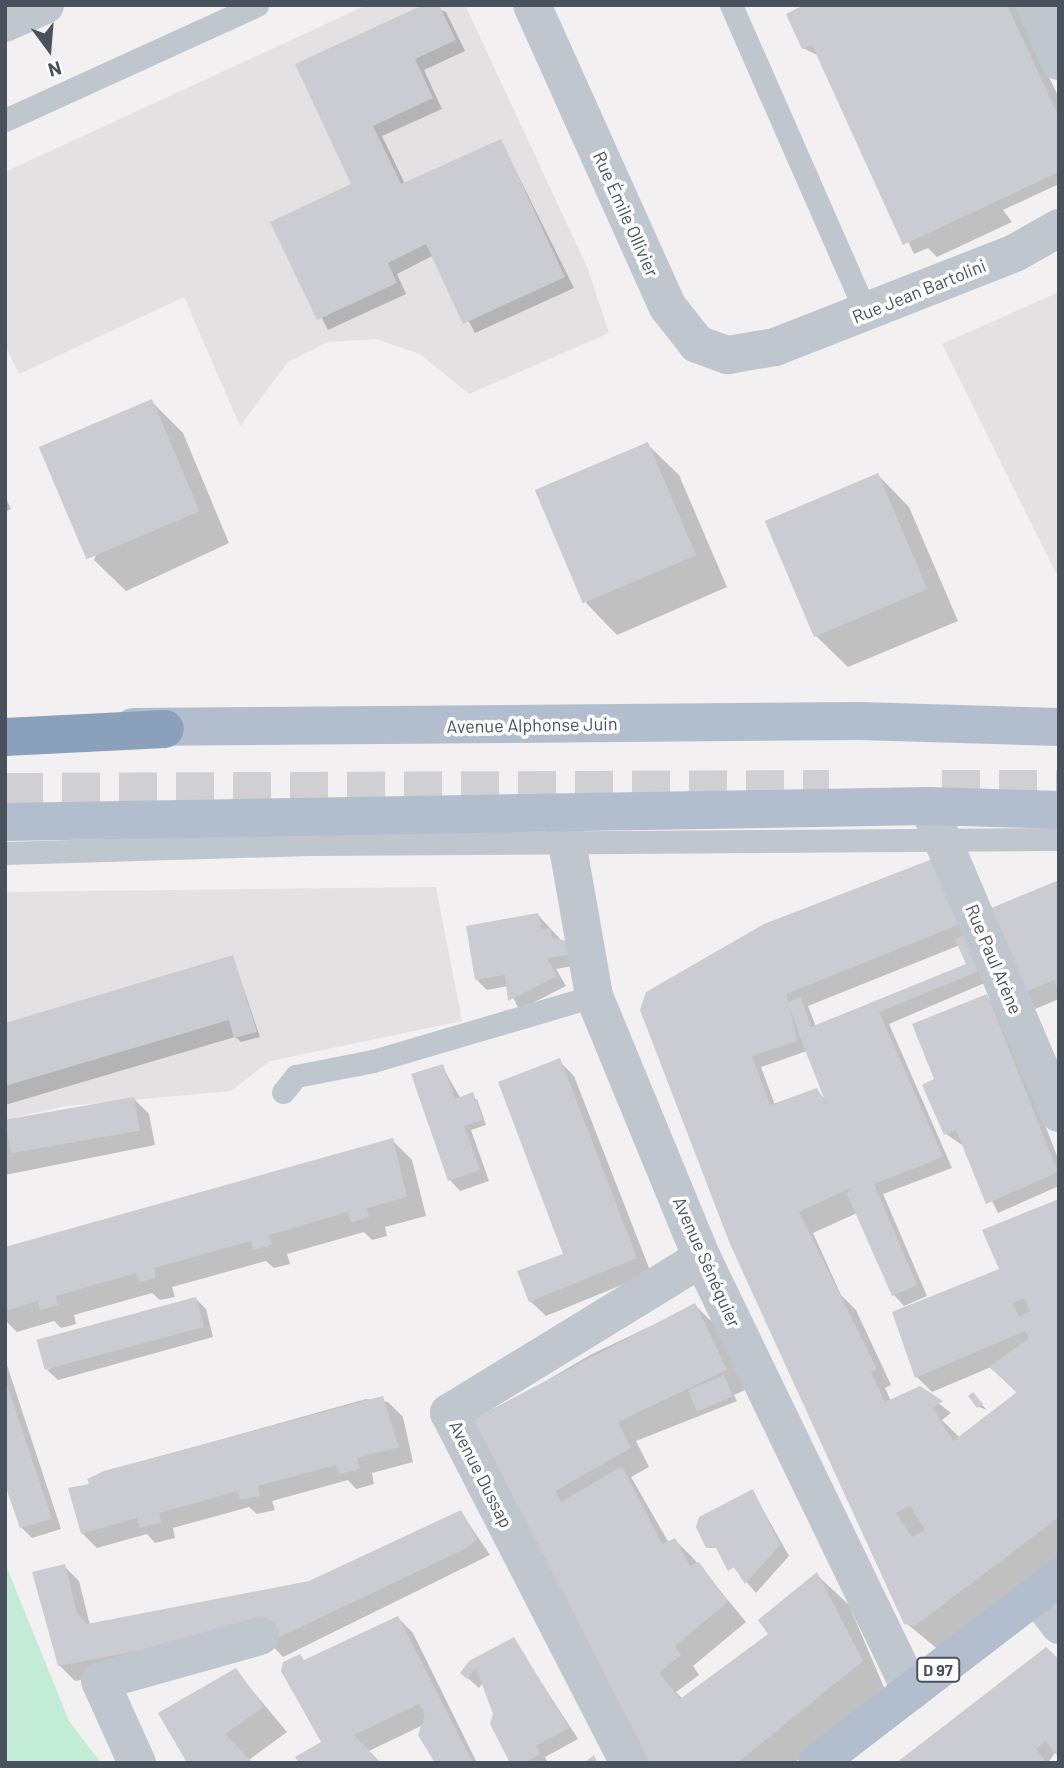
<!DOCTYPE html>
<meta charset="utf-8">
<style>
body{margin:0}
#map{position:relative;width:1064px;height:1768px;overflow:hidden;background:#f2f0f0;font-family:Barlow,sans-serif}
div>[style]{position:absolute}
[style*='--x']{left:calc(var(--x)*1px);top:calc(var(--y)*1px);width:calc(var(--w)*1px);rotate:calc(var(--a)*1deg)}
.education>*{inset:0;background:#e3e1e1}
.green>*{inset:0;background:#c2ecd5}
.shadow>*{inset:0;background:#0003}
.building>*{inset:0;background:#caccd2;transform-origin:0 0}
.motorway-tunnel>*{height:38px;margin-top:-19px;transform-origin:0;background:repeating-linear-gradient(90deg,#d0d0d2 0 38px,transparent 0 57px)}
.service>*{height:23px;margin:-11.5px;padding:0 11.5px;transform-origin:11.5px;border-radius:11.5px;background:#bfc6ce}
.minor>*{height:38px;margin:-19px;padding:0 19px;transform-origin:19px;border-radius:19px;background:#bfc6ce}
.primary>*{height:38px;margin:-19px;padding:0 19px;transform-origin:19px;border-radius:19px;background:#b2becd}
.motorway>*{height:38px;margin:-19px;padding:0 19px;transform-origin:19px;border-radius:19px;background:#8ba0bb}
span{translate:-50% -50%;white-space:nowrap;text-align:center;line-height:1.15;-webkit-text-stroke:7px #fff;paint-order:stroke}
.shield-label span{padding:2px 5px;background:#fff;border:2px solid;border-radius:5px;-webkit-text-stroke-width:0}
.shield-label{font-size:16px;color:#49525c;font-weight:700}
.street-label{font-size:18px;color:#49525c}
.frame{position:absolute;inset:0;border:7px solid #49525c;pointer-events:none}
.north{position:absolute;left:14px;top:14px;width:70px;height:70px;-webkit-text-stroke:5px #fff;paint-order:stroke;rotate:164deg;font-size:19px;font-weight:700;line-height:28px;text-align:center;color:#49525c}
.north::after{content:'';display:block;margin:auto;width:24px;height:32px;background:#49525c;clip-path:polygon(50% 0,100% 100%,50% 72%,0 100%)}
</style>
<div id="map">
<div class="education">
<i style="clip-path:polygon(367px 5px,465px 5px,588px 269px,609px 333px,469px 394px,420px 354px,376px 339px,328px 342px,288px 362px,240px 426px,184px 297px,19px 374px,5px 345px,5px 172px)"></i>
<i style="clip-path:polygon(1059px 292px,1059px 579px,942px 344px)"></i>
<i style="clip-path:polygon(436px 887px,462px 1021px,270px 1061px,231px 1091px,65px 1106px,5px 1120px,5px 892px)"></i>
</div>
<div class="green">
<i style="clip-path:polygon(5px 1563px,69px 1721px,101px 1763px,5px 1763px)"></i>
</div>
<div class="shadow">
<i style="clip-path:polygon(427px 5px,446px 12px,465px 51px,424px 70px,442px 109px,382px 136px,405px 184px,501px 141px,574px 288px,475px 333px,434px 255px,397px 274px,406px 294px,328px 330px,273px 223px,353px 185px,297px 65px)"></i>
<i style="clip-path:polygon(808px 5px,1015px 5px,1059px 98px,1059px 184px,1003px 210px,1012px 222px,937px 257px,928px 248px,914px 254px,819px 56px,803px 48px)"></i>
<i style="clip-path:polygon(151px 401px,183px 433px,229px 543px,126px 591px,94px 560px)"></i>
<i style="clip-path:polygon(647px 444px,679px 475px,727px 587px,617px 635px,586px 603px)"></i>
<i style="clip-path:polygon(878px 475px,909px 507px,958px 621px,848px 667px,816px 636px)"></i>
<i style="clip-path:polygon(5px 496px,11px 509px,5px 512px)"></i>
<i style="clip-path:polygon(evenodd,935px 860px,987px 982px,889px 1024px,952px 1168px,883px 1194px,927px 1296px,904px 1306px,894px 1295px,857px 1213px,813px 1233px,841px 1295px,856px 1310px,891px 1385px,885px 1388px,891px 1401px,919px 1388px,951px 1413px,942px 1420px,960px 1438px,1018px 1394px,991px 1367px,932px 1392px,917px 1377px,1059px 1200px,1059px 1560px,940px 1651px,906px 1623px,642px 1010px,935px 860px,960px 945px,968px 965px,816px 1027px,808px 1006px,960px 945px,935px 860px,807px 1051px,826px 1100px,816px 1090px,775px 1105px,761px 1067px,807px 1051px)"></i>
<i style="clip-path:polygon(1059px 882px,1059px 999px,1035px 1009px,1020px 994px)"></i>
<i style="clip-path:polygon(538px 915px,583px 964px,556px 969px,566px 986px,519px 1010px,508px 986px,487px 990px,477px 980px)"></i>
<i style="clip-path:polygon(233px 957px,260px 1037px,241px 1042px,235px 1037px,5px 1105px,5px 1025px)"></i>
<i style="clip-path:polygon(986px 996px,1001px 1011px,1059px 1161px,1059px 1186px,998px 1213px,965px 1147px,946px 1134px,936px 1080px)"></i>
<i style="clip-path:polygon(559px 1061px,574px 1076px,651px 1273px,546px 1316px,530px 1301px,566px 1255px)"></i>
<i style="clip-path:polygon(442px 1066px,461px 1099px,477px 1099px,486px 1125px,471px 1130px,489px 1181px,460px 1191px,450px 1180px,414px 1075px)"></i>
<i style="clip-path:polygon(134px 1099px,149px 1114px,155px 1145px,5px 1175px,5px 1124px)"></i>
<i style="clip-path:polygon(392px 1140px,412px 1160px,426px 1216px,385px 1227px,387px 1236px,372px 1240px,364px 1232px,287px 1254px,290px 1264px,274px 1268px,266px 1261px,172px 1287px,175px 1297px,160px 1300px,152px 1293px,74px 1315px,76px 1324px,61px 1328px,54px 1321px,17px 1332px,5px 1320px,5px 1249px)"></i>
<i style="clip-path:polygon(196px 1299px,206px 1309px,213px 1337px,58px 1380px,47px 1370px)"></i>
<i style="clip-path:polygon(695px 1305px,714px 1324px,745px 1390px,734px 1395px,737px 1401px,636px 1441px,649px 1467px,631px 1477px,669px 1543px,675px 1540px,694px 1559px,746px 1622px,693px 1666px,699px 1675px,676px 1692px,683px 1699px,770px 1635px,817px 1575px,849px 1605px,886px 1692px,794px 1763px,649px 1763px,462px 1430px,590px 1355px)"></i>
<i style="clip-path:polygon(5px 1359px,61px 1529px,32px 1538px,21px 1527px,5px 1479px)"></i>
<i style="clip-path:polygon(973px 1395px,987px 1410px,979px 1407px)"></i>
<i style="clip-path:polygon(366px 1399px,388px 1402px,403px 1417px,413px 1462px,372px 1473px,374px 1484px,356px 1489px,348px 1480px,272px 1501px,275px 1510px,257px 1514px,249px 1507px,173px 1528px,175px 1538px,155px 1543px,147px 1534px,97px 1548px,82px 1533px,91px 1485px,104px 1472px)"></i>
<i style="clip-path:polygon(753px 1492px,789px 1556px,756px 1593px,698px 1526px)"></i>
<i style="clip-path:polygon(461px 1512px,490px 1555px,283px 1657px,270px 1643px,75px 1681px,59px 1665px,64px 1566px,79px 1581px,90px 1625px,310px 1583px)"></i>
<i style="clip-path:polygon(398px 1618px,413px 1633px,477px 1763px,437px 1763px,425px 1724px,369px 1751px,381px 1763px,301px 1763px,323px 1743px,305px 1662px)"></i>
<i style="clip-path:polygon(513px 1639px,578px 1739px,545px 1757px,548px 1763px,512px 1763px,483px 1682px,479px 1688px,462px 1673px)"></i>
<i style="clip-path:polygon(1059px 1660px,1056px 1751px,1048px 1763px,899px 1763px)"></i>
<i style="clip-path:polygon(236px 1671px,287px 1732px,249px 1760px,189px 1763px)"></i>
</div>
<div class="building">
<i style="clip-path:polygon(423px 5px,439px 5px,456px 40px,415px 59px,433px 98px,373px 126px,401px 184px,501px 139px,565px 277px,463px 324px,426px 244px,388px 263px,397px 283px,317px 320px,270px 222px,351px 184px,295px 64px)"></i>
<i style="clip-path:polygon(804px 5px,1007px 5px,1059px 117px,1059px 172px,903px 245px,812px 45px,802px 49px,786px 14px)"></i>
<i style="left:152px;top:399px;width:122px;height:123px;rotate:67deg"></i>
<i style="left:648px;top:442px;width:123px;height:123px;rotate:67deg"></i>
<i style="left:878px;top:473px;width:126px;height:123px;rotate:67deg"></i>
<i style="clip-path:polygon(evenodd,935px 858px,963px 923px,786px 994px,788px 1002px,801px 997px,811px 1027px,966px 964px,955px 939px,968px 932px,980px 964px,977px 972px,879px 1012px,943px 1157px,874px 1184px,917px 1285px,892px 1296px,847px 1194px,850px 1188px,799px 1212px,877px 1369px,871px 1372px,885px 1402px,920px 1386px,943px 1401px,933px 1408px,953px 1441px,1017px 1392px,989px 1367px,1029px 1338px,1025px 1331px,915px 1378px,892px 1312px,999px 1269px,982px 1230px,1059px 1199px,1059px 1517px,915px 1626px,904px 1624px,730px 1244px,640px 1010px,646px 992px,764px 924px,935px 858px,790px 1008px,803px 1045px,828px 1108px,817px 1088px,770px 1105px,752px 1056px,797px 1041px,790px 1008px,935px 858px,1024px 1298px,1030px 1311px,1019px 1317px,1013px 1303px,1024px 1298px,935px 858px,910px 1506px,925px 1530px,912px 1537px,896px 1513px,910px 1506px)"></i>
<i style="clip-path:polygon(1059px 880px,1059px 992px,1054px 980px,1018px 995px,989px 909px)"></i>
<i style="clip-path:polygon(538px 913px,542px 930px,550px 928px,552px 938px,572px 942px,574px 954px,547px 958px,557px 976px,508px 1001px,505px 975px,475px 980px,466px 926px)"></i>
<i style="clip-path:polygon(233px 955px,257px 1032px,234px 1038px,229px 1020px,5px 1086px,5px 1023px)"></i>
<i style="clip-path:polygon(987px 994px,1058px 1172px,986px 1204px,956px 1130px,944px 1135px,922px 1085px,934px 1079px,912px 1024px)"></i>
<i style="clip-path:polygon(560px 1058px,637px 1258px,529px 1302px,517px 1271px,563px 1254px,498px 1082px)"></i>
<i style="clip-path:polygon(443px 1064px,455px 1099px,473px 1092px,483px 1120px,464px 1126px,480px 1170px,448px 1181px,411px 1074px)"></i>
<i style="left:134px;top:1097px;width:34px;height:131px;rotate:80deg"></i>
<i style="clip-path:polygon(393px 1138px,407px 1197px,367px 1208px,369px 1217px,351px 1222px,348px 1212px,269px 1235px,272px 1245px,253px 1250px,251px 1241px,154px 1268px,156px 1278px,139px 1282px,136px 1273px,56px 1296px,58px 1305px,40px 1310px,38px 1301px,5px 1311px,5px 1247px)"></i>
<i style="left:196px;top:1297px;width:31px;height:165px;rotate:75deg"></i>
<i style="clip-path:polygon(695px 1303px,727px 1370px,618px 1422px,631px 1448px,555px 1491px,561px 1502px,622px 1466px,662px 1544px,675px 1538px,690px 1566px,699px 1562px,728px 1602px,675px 1646px,681px 1655px,659px 1673px,680px 1699px,768px 1634px,758px 1620px,817px 1572px,863px 1661px,737px 1763px,647px 1763px,458px 1427px)"></i>
<i style="left:724px;top:1375px;width:23px;height:39px;rotate:67deg"></i>
<i style="clip-path:polygon(5px 1378px,52px 1519px,20px 1528px,5px 1485px)"></i>
<i style="clip-path:polygon(973px 1392px,983px 1404px,977px 1408px,968px 1396px)"></i>
<i style="clip-path:polygon(383px 1396px,399px 1447px,357px 1458px,360px 1469px,339px 1474px,336px 1465px,258px 1486px,260px 1496px,240px 1500px,238px 1491px,159px 1513px,161px 1523px,139px 1528px,137px 1518px,81px 1534px,68px 1488px,89px 1484px,87px 1479px,104px 1471px)"></i>
<i style="clip-path:polygon(753px 1489px,780px 1545px,745px 1584px,734px 1567px,728px 1571px,716px 1548px,706px 1548px,696px 1527px,699px 1517px)"></i>
<i style="clip-path:polygon(461px 1510px,477px 1539px,467px 1548px,267px 1643px,262px 1627px,58px 1666px,32px 1572px,65px 1564px,77px 1614px,87px 1624px,309px 1581px)"></i>
<i style="clip-path:polygon(398px 1616px,473px 1763px,435px 1763px,418px 1735px,425px 1715px,419px 1704px,354px 1735px,381px 1763px,299px 1763px,295px 1757px,321px 1742px,281px 1671px,283px 1662px,300px 1654px,304px 1660px)"></i>
<i style="clip-path:polygon(514px 1637px,569px 1728px,536px 1746px,540px 1754px,524px 1763px,510px 1763px,490px 1724px,493px 1714px,476px 1668px,467px 1679px,460px 1673px,469px 1661px)"></i>
<i style="clip-path:polygon(1046px 1647px,1059px 1659px,1059px 1758px,1045px 1741px,1036px 1749px,1047px 1763px,896px 1763px)"></i>
<i style="clip-path:polygon(236px 1668px,264px 1707px,225px 1734px,253px 1763px,187px 1763px,158px 1713px)"></i>
<i style="clip-path:polygon(594px 1755px,598px 1763px,584px 1763px)"></i>
</div>
<div class="motorway-tunnel">
<i style="--x:942;--y:789;--w:117;--a:0"></i>
<i style="--x:5;--y:792;--w:824;--a:-0.21"></i>
</div>
<div class="service">
<i style="--x:731;--y:5;--w:336;--a:66.3"></i>
<i style="--x:5;--y:120;--w:277;--a:-24.5"></i>
<i style="--x:5;--y:853;--w:305;--a:-1.7"></i>
<i style="--x:310;--y:844;--w:749;--a:-0.38"></i>
<i style="--x:283;--y:1092;--w:21;--a:-51"></i>
<i style="--x:296;--y:1076;--w:78;--a:-11"></i>
<i style="--x:373;--y:1061;--w:230;--a:-16.4"></i>
</div>
<div class="minor">
<i style="--x:532;--y:5;--w:331;--a:65.8"></i>
<i style="--x:668;--y:307;--w:47;--a:51.9"></i>
<i style="--x:697;--y:344;--w:33;--a:20"></i>
<i style="--x:728;--y:355;--w:48;--a:-9.7"></i>
<i style="--x:775;--y:347;--w:258;--a:-21.4"></i>
<i style="--x:1015;--y:253;--w:51;--a:-29.6"></i>
<i style="--x:1035;--y:5;--w:61;--a:66.8"></i>
<i style="--x:5;--y:23;--w:44;--a:-24.2"></i>
<i style="--x:928;--y:806;--w:334;--a:66.9"></i>
<i style="--x:562;--y:814;--w:185;--a:80"></i>
<i style="--x:594;--y:996;--w:283;--a:67.6"></i>
<i style="--x:702;--y:1258;--w:481;--a:64.2"></i>
<i style="--x:1036;--y:1594;--w:39;--a:53"></i>
<i style="--x:137;--y:1763;--w:90;--a:-114.3"></i>
<i style="--x:100;--y:1681;--w:166;--a:-15.7"></i>
<i style="--x:629;--y:1763;--w:394;--a:-117.2"></i>
<i style="--x:449;--y:1413;--w:297;--a:-31.5"></i>
</div>
<div class="primary">
<i style="--x:133;--y:727;--w:726;--a:-0.47"></i>
<i style="--x:859;--y:721;--w:200;--a:1.7"></i>
<i style="--x:5;--y:822;--w:923;--a:-0.99"></i>
<i style="--x:928;--y:806;--w:131;--a:1.7"></i>
<i style="--x:817;--y:1763;--w:305;--a:-37.5"></i>
</div>
<div class="motorway">
<i style="--x:5;--y:737;--w:160;--a:-2.9"></i>
</div>
<div class="shield-label">
<span style="left:938px;top:1670px">D 97</span>
</div>
<div class="street-label">
<span style="left:626px;top:214px;rotate:66deg">Rue Émile Ollivier</span>
<span style="left:919px;top:291px;rotate:-22deg">Rue Jean Bartolini</span>
<span style="left:532px;top:725px;rotate:-1deg">Avenue Alphonse Juin</span>
<span style="left:994px;top:959px;rotate:67deg">Rue Paul Arène</span>
<span style="left:707px;top:1262px;rotate:66deg">Avenue Sénéquier</span>
<span style="left:481px;top:1474px;rotate:63deg">Avenue Dussap</span>
</div>
<div class="frame"></div>
<div class="north">N</div>
</div>
